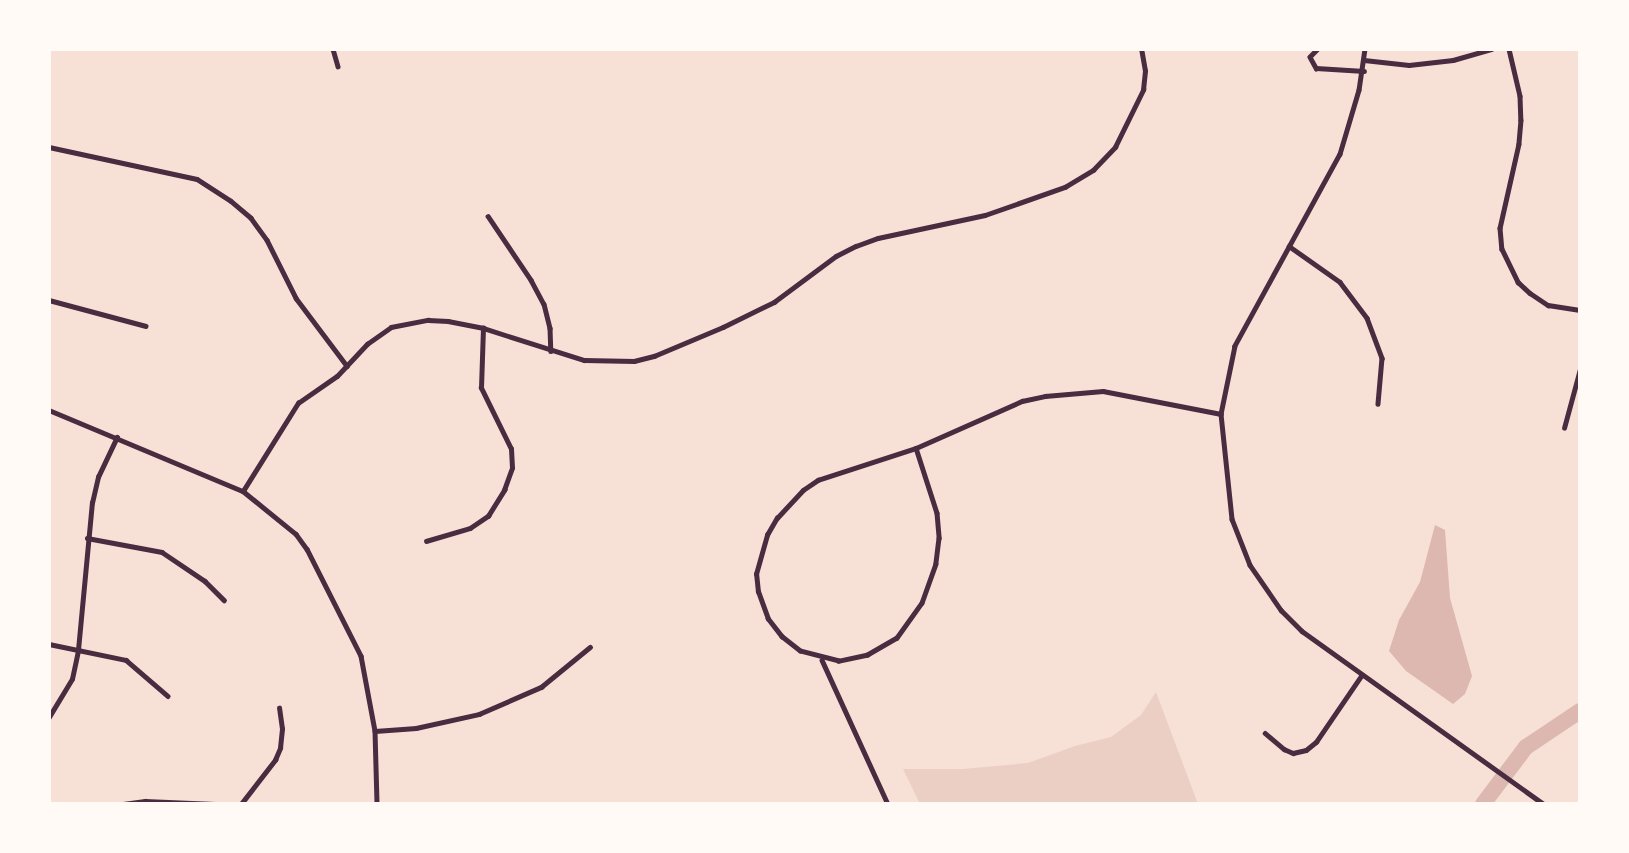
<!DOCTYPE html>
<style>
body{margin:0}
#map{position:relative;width:1629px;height:853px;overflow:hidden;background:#f7e1d7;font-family:"Space Grotesk",sans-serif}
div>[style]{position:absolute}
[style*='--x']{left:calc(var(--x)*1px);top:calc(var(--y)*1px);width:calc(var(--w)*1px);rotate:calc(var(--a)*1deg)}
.green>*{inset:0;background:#ebcfc5}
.water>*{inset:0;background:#dcb8b0}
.river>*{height:16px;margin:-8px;padding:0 8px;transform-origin:8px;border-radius:8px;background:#dcb8b0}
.minor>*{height:4.5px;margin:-2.25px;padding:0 2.25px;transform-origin:2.25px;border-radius:2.25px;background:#4a2c40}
span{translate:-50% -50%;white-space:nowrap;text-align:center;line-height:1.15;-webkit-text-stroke:5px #fffaf5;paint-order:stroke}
.frame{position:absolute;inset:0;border:51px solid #fffaf5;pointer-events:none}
</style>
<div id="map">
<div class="green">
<i style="clip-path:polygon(1156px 692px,1198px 804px,920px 804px,903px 769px,963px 769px,1028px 763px,1075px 746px,1111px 737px,1141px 715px)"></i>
</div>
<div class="water">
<i style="clip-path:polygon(1435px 525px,1445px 530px,1450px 598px,1472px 676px,1465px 694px,1453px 704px,1406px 671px,1389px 651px,1399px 620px,1420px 582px)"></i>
</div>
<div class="river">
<i style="--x:1483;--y:804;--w:71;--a:-53"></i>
<i style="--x:1526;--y:747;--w:65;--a:-33.7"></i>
</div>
<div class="minor">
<i style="--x:333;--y:49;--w:18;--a:74"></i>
<i style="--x:1318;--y:49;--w:11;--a:135"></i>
<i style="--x:1310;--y:57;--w:13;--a:61"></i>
<i style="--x:1316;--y:68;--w:48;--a:3.6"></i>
<i style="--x:1365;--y:49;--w:41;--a:98.3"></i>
<i style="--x:1359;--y:90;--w:67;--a:106.5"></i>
<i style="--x:1340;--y:154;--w:219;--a:118.7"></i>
<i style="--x:1235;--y:346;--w:69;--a:101.6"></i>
<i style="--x:1221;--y:414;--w:106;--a:84"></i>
<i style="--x:1232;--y:519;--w:49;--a:68.6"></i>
<i style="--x:1250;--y:565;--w:55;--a:55.4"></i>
<i style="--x:1281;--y:610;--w:30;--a:45"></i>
<i style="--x:1302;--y:631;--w:297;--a:35.6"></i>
<i style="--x:1509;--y:49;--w:48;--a:76.8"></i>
<i style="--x:1520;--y:96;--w:24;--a:88"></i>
<i style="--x:1521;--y:120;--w:24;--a:95"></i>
<i style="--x:1519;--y:144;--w:86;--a:102.7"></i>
<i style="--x:1500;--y:228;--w:21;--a:85"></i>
<i style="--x:1502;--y:249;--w:37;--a:64"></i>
<i style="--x:1518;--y:282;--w:16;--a:43"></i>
<i style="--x:1530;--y:293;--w:22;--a:34"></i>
<i style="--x:1548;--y:305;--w:32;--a:9"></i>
<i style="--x:1364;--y:60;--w:45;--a:6.3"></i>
<i style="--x:1409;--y:65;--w:44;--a:-6.5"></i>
<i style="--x:1453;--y:60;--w:40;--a:-16"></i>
<i style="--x:49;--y:147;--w:151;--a:12.2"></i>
<i style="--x:197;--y:179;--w:40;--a:32.9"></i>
<i style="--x:231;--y:201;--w:26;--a:40"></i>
<i style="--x:251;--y:218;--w:27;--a:54"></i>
<i style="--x:267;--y:240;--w:65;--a:63.4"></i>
<i style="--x:296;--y:298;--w:85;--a:53.1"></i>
<i style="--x:488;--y:216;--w:77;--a:56.1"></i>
<i style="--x:531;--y:280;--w:27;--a:62"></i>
<i style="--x:544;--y:304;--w:25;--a:76"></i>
<i style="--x:550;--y:328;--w:23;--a:88"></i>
<i style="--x:1289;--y:246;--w:62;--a:35.2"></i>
<i style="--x:1340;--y:282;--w:45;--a:53.1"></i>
<i style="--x:1367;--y:318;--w:43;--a:69.4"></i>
<i style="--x:1382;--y:358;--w:46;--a:95"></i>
<i style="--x:49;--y:300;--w:100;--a:15"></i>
<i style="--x:49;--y:410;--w:210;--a:22.7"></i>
<i style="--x:243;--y:491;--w:68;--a:39.1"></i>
<i style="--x:296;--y:534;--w:19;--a:54"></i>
<i style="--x:307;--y:549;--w:120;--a:63.2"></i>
<i style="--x:361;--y:656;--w:76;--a:79.4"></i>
<i style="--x:375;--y:731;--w:73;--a:88.4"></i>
<i style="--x:1564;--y:428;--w:61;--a:-74.8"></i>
<i style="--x:916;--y:448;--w:68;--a:72.1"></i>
<i style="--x:937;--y:513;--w:25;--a:85"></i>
<i style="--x:939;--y:538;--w:26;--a:97"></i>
<i style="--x:936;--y:564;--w:41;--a:109.7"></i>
<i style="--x:922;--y:603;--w:43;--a:125.5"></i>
<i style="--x:897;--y:638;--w:34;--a:150"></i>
<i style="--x:868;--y:655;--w:30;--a:168"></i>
<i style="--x:839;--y:661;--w:40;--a:-165.6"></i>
<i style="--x:800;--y:651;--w:23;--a:-142"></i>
<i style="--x:782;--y:637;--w:23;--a:-128"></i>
<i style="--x:768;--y:619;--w:29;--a:-110"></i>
<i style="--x:758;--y:592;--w:18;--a:-96"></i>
<i style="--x:756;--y:574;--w:41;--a:-74.2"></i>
<i style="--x:767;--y:535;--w:20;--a:-60"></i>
<i style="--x:777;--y:518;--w:38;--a:-47"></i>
<i style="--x:803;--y:490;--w:18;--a:-34"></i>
<i style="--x:818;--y:480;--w:103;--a:-18.1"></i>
<i style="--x:916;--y:448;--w:116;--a:-23.9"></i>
<i style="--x:1022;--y:401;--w:24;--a:-12"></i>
<i style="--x:1045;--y:396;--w:58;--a:-4.9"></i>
<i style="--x:1103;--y:391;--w:120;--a:11"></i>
<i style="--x:243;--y:491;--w:104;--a:-58"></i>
<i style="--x:298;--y:403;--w:47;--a:-34.7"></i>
<i style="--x:337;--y:376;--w:44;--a:-46.8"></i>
<i style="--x:367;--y:344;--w:29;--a:-35"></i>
<i style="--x:391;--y:327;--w:38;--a:-11"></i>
<i style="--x:428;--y:320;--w:20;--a:3"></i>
<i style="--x:448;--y:321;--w:36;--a:11"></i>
<i style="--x:483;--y:328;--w:106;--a:17.6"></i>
<i style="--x:584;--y:360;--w:50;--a:1.1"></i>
<i style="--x:634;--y:361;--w:21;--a:-14"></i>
<i style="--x:654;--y:356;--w:75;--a:-22.8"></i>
<i style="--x:723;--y:327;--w:57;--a:-26.1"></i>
<i style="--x:774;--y:302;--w:77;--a:-36.6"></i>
<i style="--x:836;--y:256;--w:22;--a:-27"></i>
<i style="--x:856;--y:246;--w:23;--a:-20"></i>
<i style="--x:878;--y:238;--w:109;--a:-12.1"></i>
<i style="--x:985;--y:215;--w:85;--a:-19.3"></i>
<i style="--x:1065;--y:187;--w:33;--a:-31"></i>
<i style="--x:1093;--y:170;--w:32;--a:-46"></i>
<i style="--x:1115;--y:147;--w:64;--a:-63.8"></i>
<i style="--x:1143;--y:90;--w:19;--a:-84"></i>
<i style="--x:1145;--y:71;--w:22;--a:-100"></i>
<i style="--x:87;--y:538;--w:76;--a:10.6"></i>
<i style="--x:162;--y:552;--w:52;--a:34"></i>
<i style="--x:205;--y:581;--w:27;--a:45"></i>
<i style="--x:426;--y:541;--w:46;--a:-16.5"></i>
<i style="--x:470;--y:528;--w:22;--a:-34"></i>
<i style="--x:488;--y:516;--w:31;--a:-58"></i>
<i style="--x:504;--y:490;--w:23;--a:-70"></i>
<i style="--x:512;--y:468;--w:19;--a:-93"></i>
<i style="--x:511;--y:449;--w:68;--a:-116.2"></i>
<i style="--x:481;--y:388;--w:60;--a:-88.1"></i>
<i style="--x:49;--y:644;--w:79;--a:11.7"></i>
<i style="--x:126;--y:660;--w:55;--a:40.6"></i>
<i style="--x:822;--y:660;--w:158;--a:65.4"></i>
<i style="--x:49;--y:717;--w:44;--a:-58.8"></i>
<i style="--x:72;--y:679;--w:30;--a:-78"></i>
<i style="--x:78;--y:650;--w:148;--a:-84.6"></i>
<i style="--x:92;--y:503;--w:27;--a:-77"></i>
<i style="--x:98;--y:477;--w:44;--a:-64.6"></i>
<i style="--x:375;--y:731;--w:41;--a:-4.2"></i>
<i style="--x:416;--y:728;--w:65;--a:-12.5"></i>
<i style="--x:479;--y:714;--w:68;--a:-23.5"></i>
<i style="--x:541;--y:687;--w:63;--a:-39.2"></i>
<i style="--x:1265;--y:733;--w:25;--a:40"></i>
<i style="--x:1284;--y:749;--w:10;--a:24"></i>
<i style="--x:1293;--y:753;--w:13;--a:-13"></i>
<i style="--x:1306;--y:750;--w:13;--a:-39"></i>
<i style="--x:1316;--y:742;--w:80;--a:-55.7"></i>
<i style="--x:123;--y:804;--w:22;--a:-8"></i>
<i style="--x:145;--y:801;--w:70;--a:2.5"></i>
<i style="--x:241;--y:804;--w:56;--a:-52.3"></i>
<i style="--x:275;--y:760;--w:13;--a:-67"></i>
<i style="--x:280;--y:748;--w:19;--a:-84"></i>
<i style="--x:282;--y:729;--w:21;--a:-98"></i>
</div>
<div class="frame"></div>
</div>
